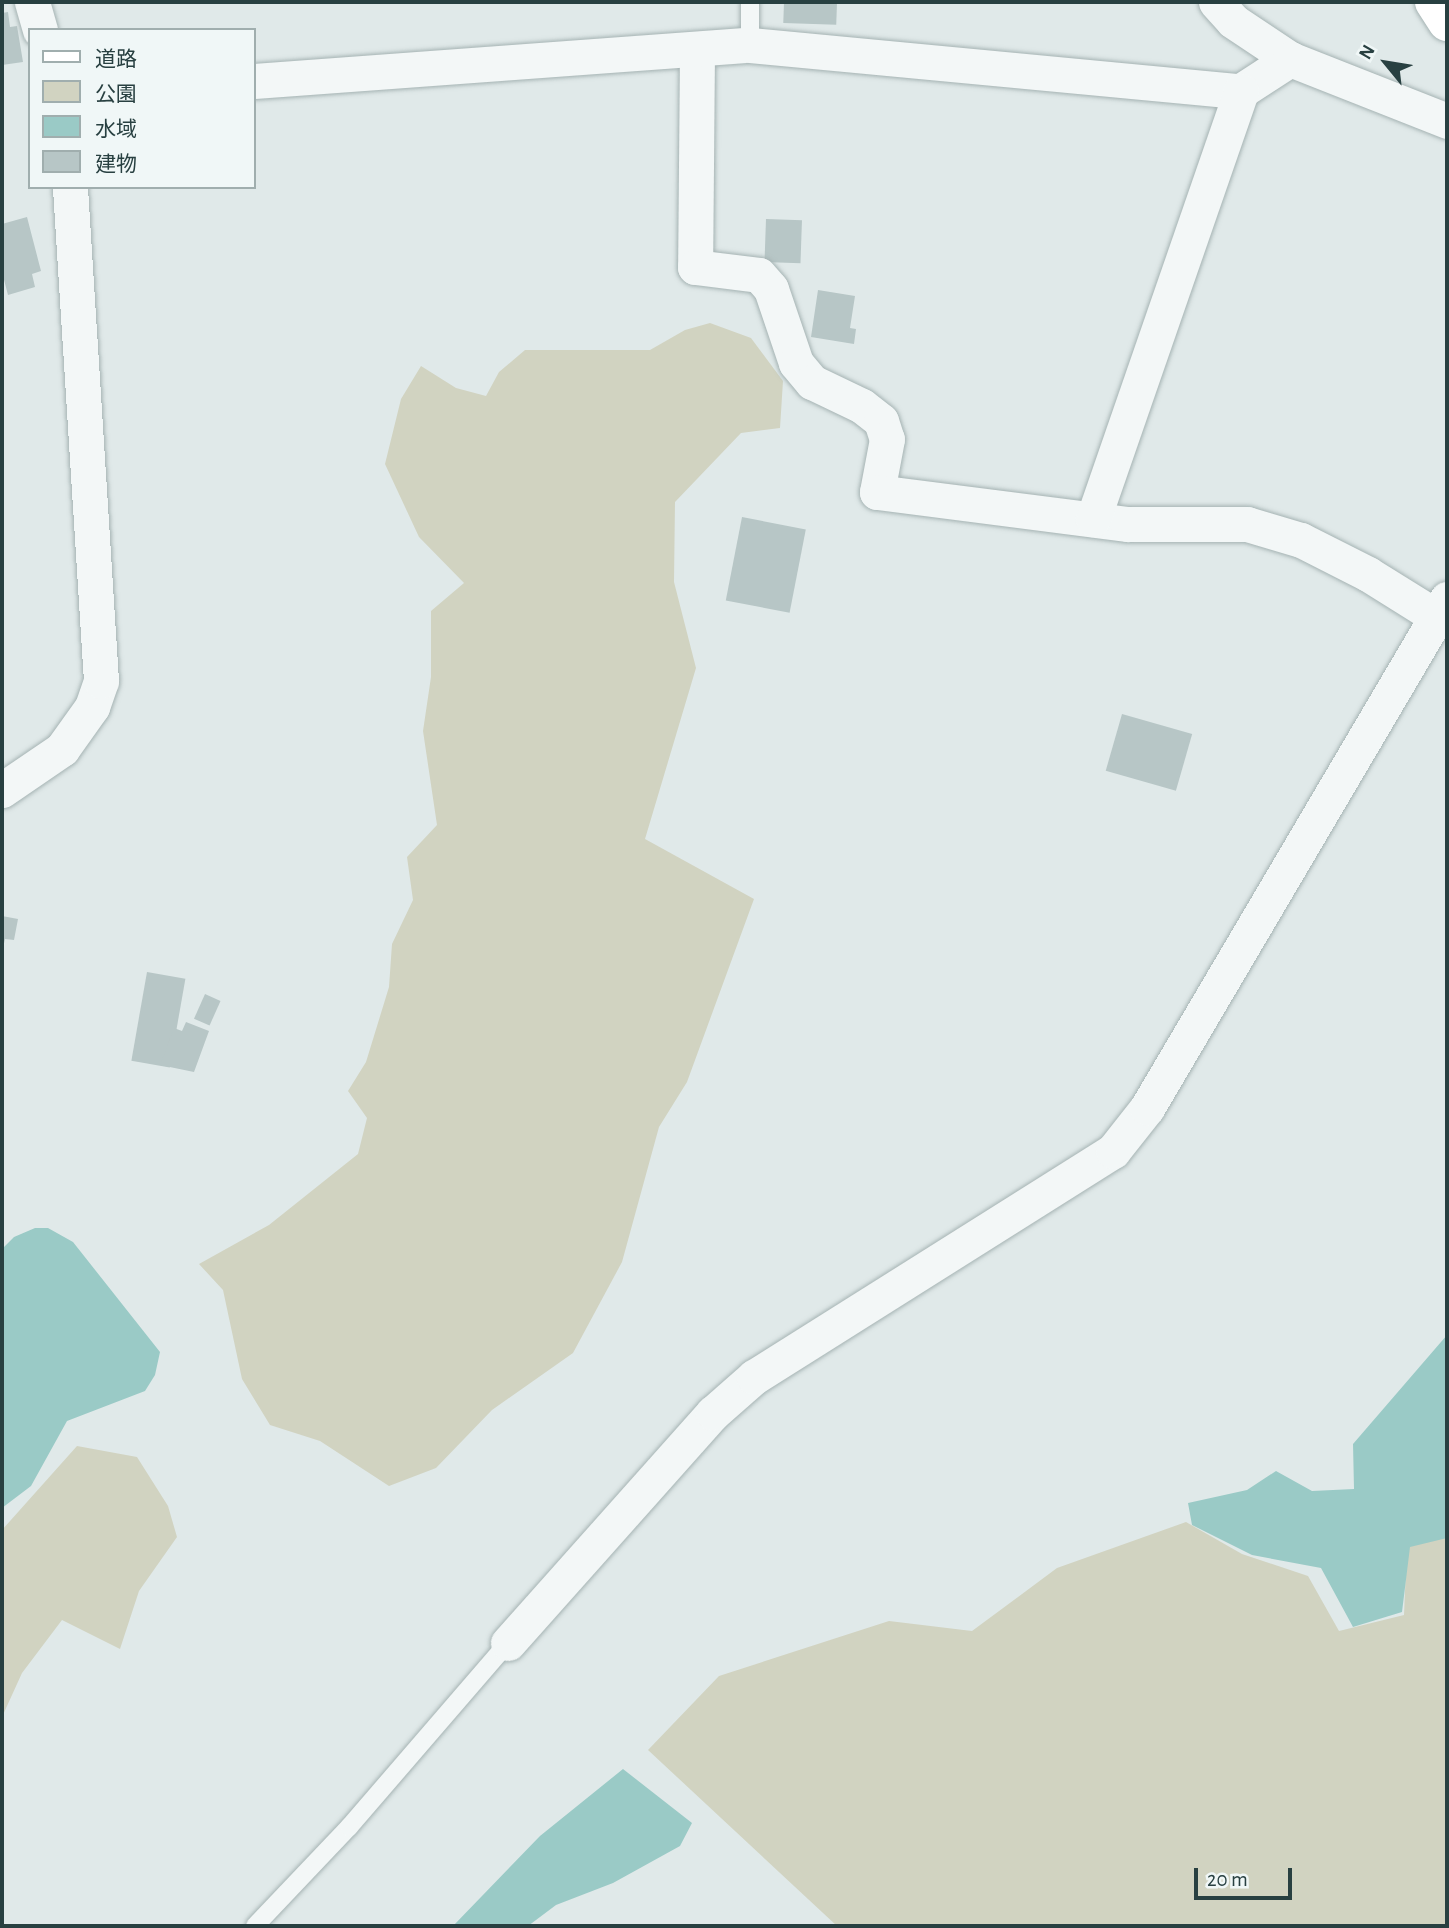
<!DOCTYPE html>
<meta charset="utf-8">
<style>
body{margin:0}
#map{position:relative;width:1449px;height:1928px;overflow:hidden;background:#e0e9e9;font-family:"Alegreya Sans","Noto Sans JP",sans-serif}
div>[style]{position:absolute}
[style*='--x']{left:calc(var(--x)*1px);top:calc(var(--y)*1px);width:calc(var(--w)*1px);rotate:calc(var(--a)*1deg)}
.green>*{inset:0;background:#d1d3c1}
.water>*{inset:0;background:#9acac6}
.building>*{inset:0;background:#b7c6c6;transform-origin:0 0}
.roads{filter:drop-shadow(0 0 2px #a5b3b3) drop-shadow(0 0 2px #a5b3b3)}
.lane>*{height:18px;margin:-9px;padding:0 9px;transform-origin:9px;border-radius:9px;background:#f3f7f7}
.street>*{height:35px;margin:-17.5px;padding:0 17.5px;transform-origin:17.5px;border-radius:17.5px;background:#f3f7f7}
.secondary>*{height:38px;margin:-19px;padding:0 19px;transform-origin:19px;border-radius:19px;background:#fff}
span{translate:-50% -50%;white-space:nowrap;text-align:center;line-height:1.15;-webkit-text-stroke:7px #f0f7f7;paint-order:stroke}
.frame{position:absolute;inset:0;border:4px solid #284041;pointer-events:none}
.legend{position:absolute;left:28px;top:28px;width:228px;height:161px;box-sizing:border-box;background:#f0f7f7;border:2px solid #a0aeae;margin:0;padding:9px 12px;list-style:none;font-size:21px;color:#284041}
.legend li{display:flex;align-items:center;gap:14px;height:35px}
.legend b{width:35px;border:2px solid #a0aeae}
.north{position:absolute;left:1351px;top:28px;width:70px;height:70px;-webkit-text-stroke:5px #f0f7f7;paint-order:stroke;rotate:300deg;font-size:19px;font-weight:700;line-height:28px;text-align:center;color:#284041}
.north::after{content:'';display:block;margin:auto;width:24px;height:32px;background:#284041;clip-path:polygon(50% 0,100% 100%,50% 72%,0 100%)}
.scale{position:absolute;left:1194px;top:1868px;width:98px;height:32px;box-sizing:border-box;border:4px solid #284041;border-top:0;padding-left:9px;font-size:21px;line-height:24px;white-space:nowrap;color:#284041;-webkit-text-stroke:5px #f0f7f7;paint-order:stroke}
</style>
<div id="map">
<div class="green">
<i style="clip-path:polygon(710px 323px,751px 338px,783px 381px,780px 428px,741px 433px,675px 502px,674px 582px,696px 668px,645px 839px,754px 899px,687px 1082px,659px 1127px,622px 1262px,573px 1353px,492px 1410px,436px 1468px,389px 1486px,320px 1441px,270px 1425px,242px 1379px,223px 1290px,199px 1264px,269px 1225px,358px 1154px,367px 1118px,348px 1091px,366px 1062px,389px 987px,392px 944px,413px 900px,407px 857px,437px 825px,423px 731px,431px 677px,431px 611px,464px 583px,419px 537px,385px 464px,401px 399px,421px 366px,456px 388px,486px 396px,499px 372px,525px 350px,650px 350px,685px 330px)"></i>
<i style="clip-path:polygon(77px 1446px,137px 1457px,168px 1506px,177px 1537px,139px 1591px,120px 1649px,62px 1620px,22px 1673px,2px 1717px,2px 1530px)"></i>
<i style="clip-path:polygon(1186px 1522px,1242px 1554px,1308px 1576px,1339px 1631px,1404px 1615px,1407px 1544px,1447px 1531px,1447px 1926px,837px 1926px,648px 1750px,719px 1676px,889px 1621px,972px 1631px,1057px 1568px)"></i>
</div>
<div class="water">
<i style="clip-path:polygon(35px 1228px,48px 1228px,73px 1242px,160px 1352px,155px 1375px,145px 1391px,67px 1421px,31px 1486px,2px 1508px,2px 1249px,14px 1237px)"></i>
<i style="clip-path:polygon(1447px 1335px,1447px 1538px,1410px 1547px,1402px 1612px,1353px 1627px,1321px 1568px,1252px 1555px,1192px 1525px,1188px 1503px,1247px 1490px,1276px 1471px,1312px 1491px,1354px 1489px,1353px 1444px)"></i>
<i style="clip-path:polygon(623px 1769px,692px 1823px,680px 1846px,613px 1883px,556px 1905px,528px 1926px,453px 1926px,540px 1836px)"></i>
</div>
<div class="building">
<i style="left:784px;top:2px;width:53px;height:21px;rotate:2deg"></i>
<i style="clip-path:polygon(8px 12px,10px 27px,17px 26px,23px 62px,2px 65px,2px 13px)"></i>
<i style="clip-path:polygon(27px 217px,41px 271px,32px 274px,35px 287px,8px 295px,2px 272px,2px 224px)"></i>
<i style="left:766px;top:219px;width:36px;height:43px;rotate:2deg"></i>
<i style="clip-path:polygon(818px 290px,855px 296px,850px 328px,856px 329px,854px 344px,811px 337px)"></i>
<i style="left:742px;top:517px;width:65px;height:85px;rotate:11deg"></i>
<i style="left:1122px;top:714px;width:73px;height:59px;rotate:16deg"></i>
<i style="clip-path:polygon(2px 916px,18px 919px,14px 940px,5px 939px,3px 948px)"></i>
<i style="left:147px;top:972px;width:39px;height:90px;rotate:10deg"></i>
<i style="left:205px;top:994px;width:17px;height:27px;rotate:24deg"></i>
<i style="clip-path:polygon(186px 1022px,209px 1031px,194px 1072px,160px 1065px,174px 1028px,182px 1031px)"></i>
</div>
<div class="roads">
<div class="lane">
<i style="--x:750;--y:45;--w:43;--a:-90"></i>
<i style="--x:255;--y:1926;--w:137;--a:-46.5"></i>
<i style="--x:349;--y:1827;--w:243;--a:-49.2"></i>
</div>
<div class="street">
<i style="--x:32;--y:2;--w:29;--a:74"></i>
<i style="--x:1216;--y:2;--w:25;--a:48"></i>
<i style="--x:1233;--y:21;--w:69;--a:33.7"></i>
<i style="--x:697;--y:51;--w:216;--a:90.5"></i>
<i style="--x:695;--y:267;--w:64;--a:7.1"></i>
<i style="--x:759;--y:275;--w:18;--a:49"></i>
<i style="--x:771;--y:289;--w:78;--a:71.3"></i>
<i style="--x:796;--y:363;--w:25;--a:50"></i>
<i style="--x:812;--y:382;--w:55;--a:25.6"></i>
<i style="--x:862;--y:406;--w:24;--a:38"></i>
<i style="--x:881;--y:421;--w:19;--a:72"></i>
<i style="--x:887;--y:439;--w:54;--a:100.7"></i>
<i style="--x:877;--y:492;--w:253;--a:7.3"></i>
<i style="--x:1128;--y:524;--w:119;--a:0"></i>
<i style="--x:1247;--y:524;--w:56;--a:16.5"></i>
<i style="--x:1301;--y:540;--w:75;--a:26.9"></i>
<i style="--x:1368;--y:574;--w:81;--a:31.9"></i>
<i style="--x:254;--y:81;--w:497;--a:-4.2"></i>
<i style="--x:750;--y:45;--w:493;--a:5.4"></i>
<i style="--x:1241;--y:91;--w:59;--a:-33.1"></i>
<i style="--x:1290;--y:59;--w:169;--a:21.5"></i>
<i style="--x:1093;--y:519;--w:453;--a:-70.9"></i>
<i style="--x:2;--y:790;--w:73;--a:-34.3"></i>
<i style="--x:62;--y:749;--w:52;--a:-54.5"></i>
<i style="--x:92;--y:707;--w:28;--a:-71"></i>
<i style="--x:101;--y:681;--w:495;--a:-93.6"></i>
<i style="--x:508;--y:1643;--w:308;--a:-48.3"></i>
<i style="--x:713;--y:1413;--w:55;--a:-41.3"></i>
<i style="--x:754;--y:1377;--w:424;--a:-32.2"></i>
<i style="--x:1113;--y:1151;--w:55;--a:-51.7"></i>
<i style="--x:1147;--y:1108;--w:591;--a:-59.49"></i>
</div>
<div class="secondary">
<i style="--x:1434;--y:2;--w:24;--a:57"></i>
</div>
</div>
<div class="frame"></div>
<ul class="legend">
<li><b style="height:9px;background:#fff"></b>道路</li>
<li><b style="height:19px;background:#d1d3c1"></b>公園</li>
<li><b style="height:19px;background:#9acac6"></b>水域</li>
<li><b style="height:19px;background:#b7c6c6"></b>建物</li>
</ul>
<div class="north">N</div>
<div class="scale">20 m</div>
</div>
